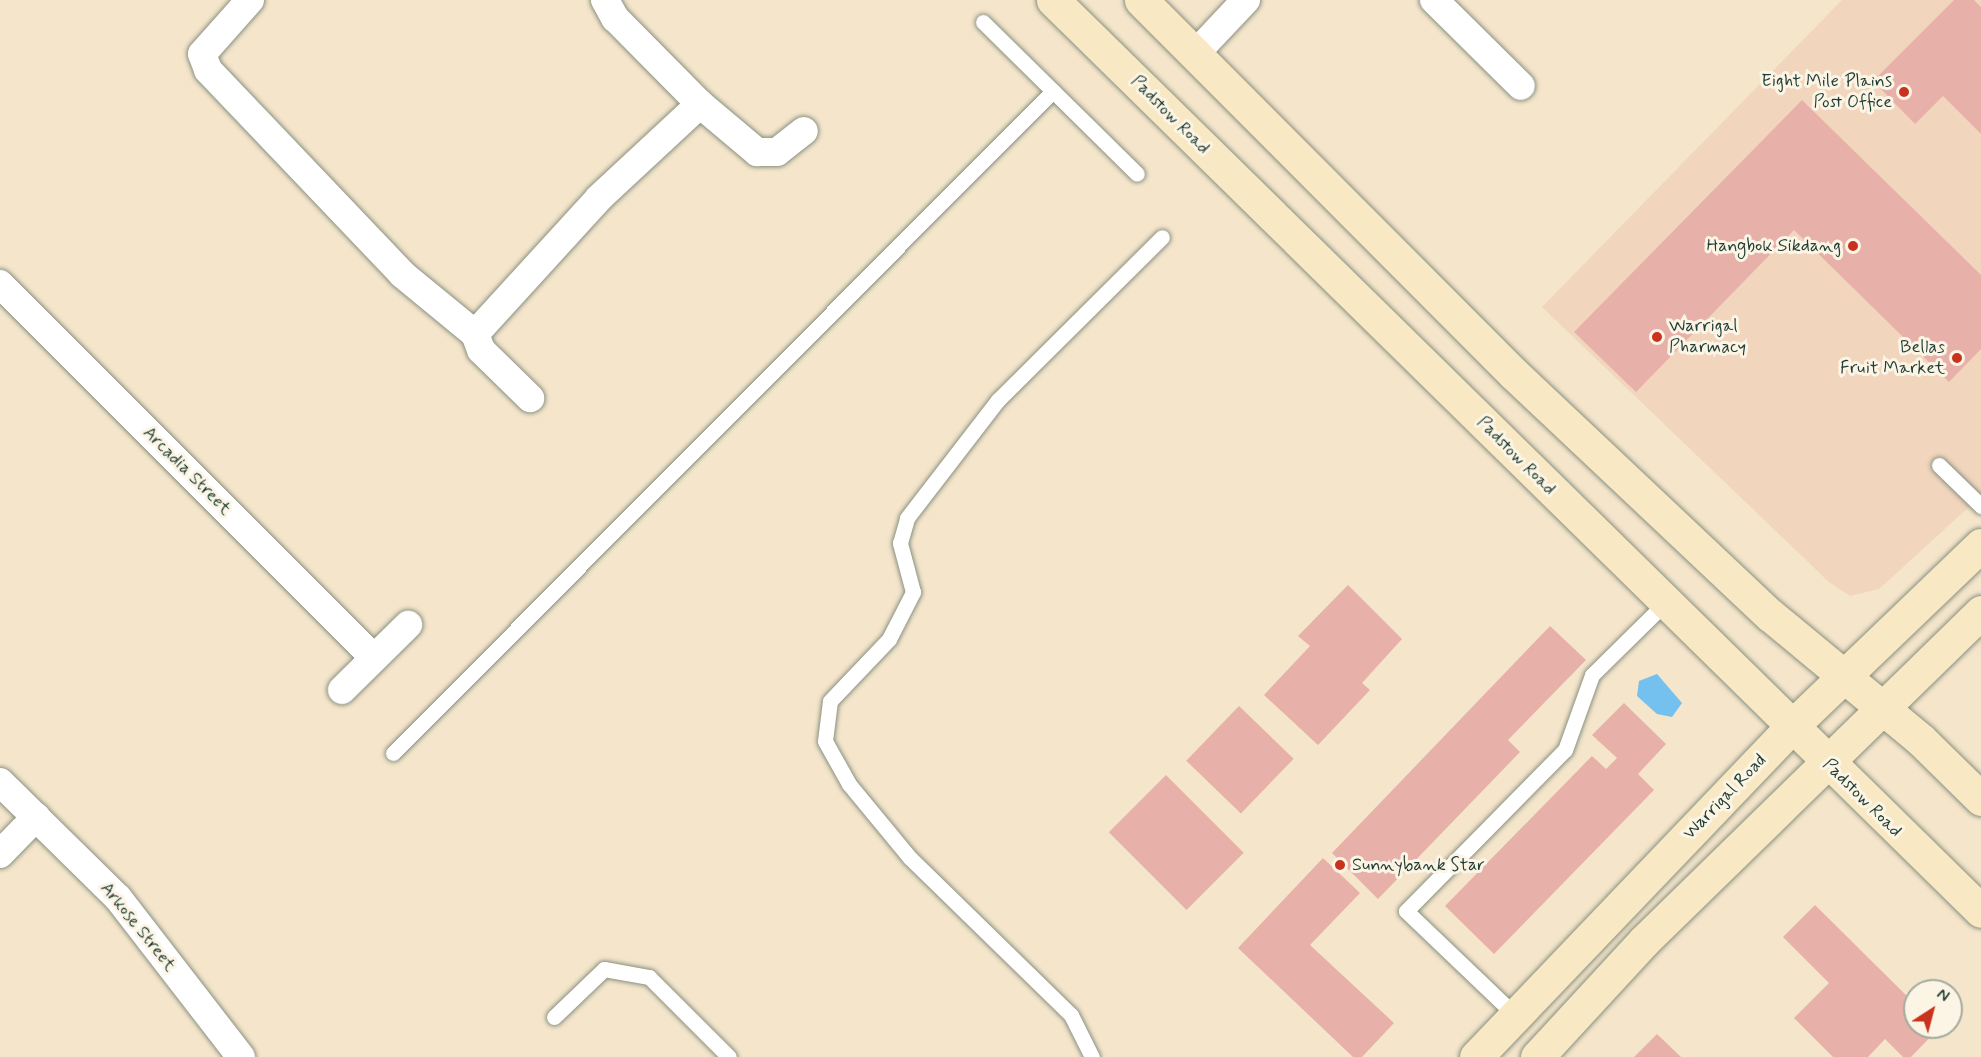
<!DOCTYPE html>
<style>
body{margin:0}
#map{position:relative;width:1981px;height:1057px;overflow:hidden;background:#f4e5cb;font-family:Mynerve,sans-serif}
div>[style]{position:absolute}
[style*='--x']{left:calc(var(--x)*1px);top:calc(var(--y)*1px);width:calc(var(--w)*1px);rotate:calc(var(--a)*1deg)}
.built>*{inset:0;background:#f1d5bd}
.water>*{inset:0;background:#74c0ee}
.building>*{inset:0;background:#e7b1aa;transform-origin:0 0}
.roads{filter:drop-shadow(0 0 2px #8a9180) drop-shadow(0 0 2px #8a9180)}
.lane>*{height:15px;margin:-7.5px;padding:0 7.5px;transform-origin:7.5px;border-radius:7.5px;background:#fff}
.street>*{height:28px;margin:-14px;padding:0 14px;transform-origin:14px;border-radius:14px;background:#fff}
.secondary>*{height:33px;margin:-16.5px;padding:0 16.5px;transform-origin:16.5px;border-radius:16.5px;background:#f8e8c3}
.dots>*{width:16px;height:16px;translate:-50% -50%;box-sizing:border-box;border:3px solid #fcf5e5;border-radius:50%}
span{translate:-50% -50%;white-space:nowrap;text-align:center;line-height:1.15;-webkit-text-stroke:6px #fcf5e5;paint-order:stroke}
.poi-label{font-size:18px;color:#1f3d34}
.right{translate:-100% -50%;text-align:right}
.left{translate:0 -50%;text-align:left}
.street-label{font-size:18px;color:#1f3d34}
.north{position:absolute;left:1903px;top:979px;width:60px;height:60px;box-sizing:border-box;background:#fcf5e5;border:2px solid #a4ab9e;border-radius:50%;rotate:36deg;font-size:16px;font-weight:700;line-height:24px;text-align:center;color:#1f3d34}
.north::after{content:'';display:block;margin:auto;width:21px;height:27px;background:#c8321e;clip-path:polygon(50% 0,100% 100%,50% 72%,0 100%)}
</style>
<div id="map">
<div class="built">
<i style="clip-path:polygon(1842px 0,1981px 0,1981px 496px,1879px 589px,1850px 596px,1829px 582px,1542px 307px)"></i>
</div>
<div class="water">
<i style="clip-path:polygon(1657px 674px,1682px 703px,1672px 717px,1657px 714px,1637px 696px,1639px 681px)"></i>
</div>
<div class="building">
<i style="clip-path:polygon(1954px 0,1974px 0,1981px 7px,1981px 134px,1943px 96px,1915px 124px,1873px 81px)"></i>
<i style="clip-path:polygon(1802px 100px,1981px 275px,1981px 349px,1949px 382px,1794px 230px,1636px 392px,1574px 332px)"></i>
<i style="clip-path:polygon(1348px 585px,1402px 639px,1362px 683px,1370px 690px,1318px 745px,1264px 695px,1310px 646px,1298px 636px)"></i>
<i style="clip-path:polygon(1550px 626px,1586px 660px,1508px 740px,1520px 752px,1378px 899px,1332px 853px)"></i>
<i style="clip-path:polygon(1624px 703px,1666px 744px,1638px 774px,1654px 790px,1494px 954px,1445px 906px,1592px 756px,1606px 769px,1617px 758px,1592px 735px)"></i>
<i style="left:1239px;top:706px;width:76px;height:76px;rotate:44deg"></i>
<i style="left:1166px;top:775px;width:110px;height:81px;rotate:45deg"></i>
<i style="clip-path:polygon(1323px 858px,1360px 893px,1310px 945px,1394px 1023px,1362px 1057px,1353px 1057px,1238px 948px)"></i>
<i style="clip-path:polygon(1815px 905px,1915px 1004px,1915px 1027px,1939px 1028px,1911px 1057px,1903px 1057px,1885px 1039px,1868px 1057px,1833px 1057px,1794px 1018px,1829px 983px,1783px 937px)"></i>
<i style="clip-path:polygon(1657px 1034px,1681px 1057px,1634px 1057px)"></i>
</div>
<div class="roads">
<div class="lane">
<i style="--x:983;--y:22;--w:216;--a:44.6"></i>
<i style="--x:1939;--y:465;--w:59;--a:44.3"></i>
<i style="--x:393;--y:753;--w:935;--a:-45.09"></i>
<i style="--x:1516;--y:1016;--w:152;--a:-136.3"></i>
<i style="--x:1406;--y:911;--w:226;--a:-45.4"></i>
<i style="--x:1565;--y:750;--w:80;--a:-70.2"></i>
<i style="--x:1592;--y:675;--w:103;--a:-44.6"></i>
<i style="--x:554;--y:1017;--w:69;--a:-43.8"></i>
<i style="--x:604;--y:969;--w:46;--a:10.1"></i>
<i style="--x:649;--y:977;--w:113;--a:45"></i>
<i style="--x:1092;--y:1057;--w:47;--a:-116.6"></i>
<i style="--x:1071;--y:1015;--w:225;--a:-135.7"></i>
<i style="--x:910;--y:858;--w:96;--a:-129.5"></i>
<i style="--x:849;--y:784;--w:49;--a:-119.2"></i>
<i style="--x:825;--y:741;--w:40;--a:-82.9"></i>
<i style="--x:830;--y:701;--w:86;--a:-46.4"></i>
<i style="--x:889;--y:639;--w:53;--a:-62.9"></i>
<i style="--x:913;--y:592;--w:51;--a:-104.9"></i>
<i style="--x:900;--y:543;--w:26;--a:-74"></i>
<i style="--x:907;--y:518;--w:149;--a:-52.4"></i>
<i style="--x:998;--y:400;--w:231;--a:-44.8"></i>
</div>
<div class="street">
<i style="--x:250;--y:0;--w:72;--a:131.6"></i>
<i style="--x:202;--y:54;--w:17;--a:69"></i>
<i style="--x:208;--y:70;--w:282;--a:46.4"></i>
<i style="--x:402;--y:274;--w:94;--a:39.4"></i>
<i style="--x:475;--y:334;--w:184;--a:-47.6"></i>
<i style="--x:599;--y:198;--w:138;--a:-42.9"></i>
<i style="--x:605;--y:0;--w:21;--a:61"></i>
<i style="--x:615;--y:18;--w:121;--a:45.3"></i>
<i style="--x:700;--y:104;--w:75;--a:40.1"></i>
<i style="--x:757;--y:152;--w:20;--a:0"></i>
<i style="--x:777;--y:152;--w:34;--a:-38"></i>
<i style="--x:1434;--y:0;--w:122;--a:44.7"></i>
<i style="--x:1196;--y:53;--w:73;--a:-46.7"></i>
<i style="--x:0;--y:284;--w:529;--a:45"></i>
<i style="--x:475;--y:334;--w:17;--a:69"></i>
<i style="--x:481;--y:350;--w:69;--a:44.4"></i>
<i style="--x:342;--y:690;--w:93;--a:-44.6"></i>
<i style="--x:0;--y:782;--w:165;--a:44.5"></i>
<i style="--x:118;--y:898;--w:201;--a:52.3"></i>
<i style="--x:0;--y:854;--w:52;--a:-45.8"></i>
</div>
<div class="secondary">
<i style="--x:1053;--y:0;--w:1300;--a:44.47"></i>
<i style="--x:1141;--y:0;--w:528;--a:45.08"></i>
<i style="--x:1514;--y:374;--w:352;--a:43.3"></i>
<i style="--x:1770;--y:615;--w:196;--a:39.6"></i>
<i style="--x:1921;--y:740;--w:84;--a:44.5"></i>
<i style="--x:1476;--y:1057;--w:456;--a:-46.3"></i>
<i style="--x:1791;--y:727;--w:263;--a:-43.8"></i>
<i style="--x:1537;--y:1057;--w:158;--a:-47.3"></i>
<i style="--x:1644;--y:941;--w:471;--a:-44.3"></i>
</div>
</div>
<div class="dots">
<i style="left:1904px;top:92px;background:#c8321e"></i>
<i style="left:1853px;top:246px;background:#c8321e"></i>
<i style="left:1657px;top:337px;background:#c8321e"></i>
<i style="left:1957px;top:358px;background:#c8321e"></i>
<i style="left:1340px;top:865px;background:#c8321e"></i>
</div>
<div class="poi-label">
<span class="right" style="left:1892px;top:92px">Eight Mile Plains<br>Post Office</span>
<span class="right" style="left:1841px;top:246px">Hangbok Sikdang</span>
<span class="left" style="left:1669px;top:337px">Warrigal<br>Pharmacy</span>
<span class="right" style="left:1945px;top:358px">Bellas<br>Fruit Market</span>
<span class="left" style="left:1352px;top:865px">Sunnybank Star</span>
</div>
<div class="street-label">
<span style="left:1170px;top:115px;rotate:45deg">Padstow Road</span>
<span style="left:1516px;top:456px;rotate:45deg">Padstow Road</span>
<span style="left:187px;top:471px;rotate:45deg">Arcadia Street</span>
<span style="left:1725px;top:797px;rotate:-46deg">Warrigal Road</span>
<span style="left:1862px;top:798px;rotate:45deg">Padstow Road</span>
<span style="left:138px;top:927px;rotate:51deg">Arkose Street</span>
</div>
<div class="north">N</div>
</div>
